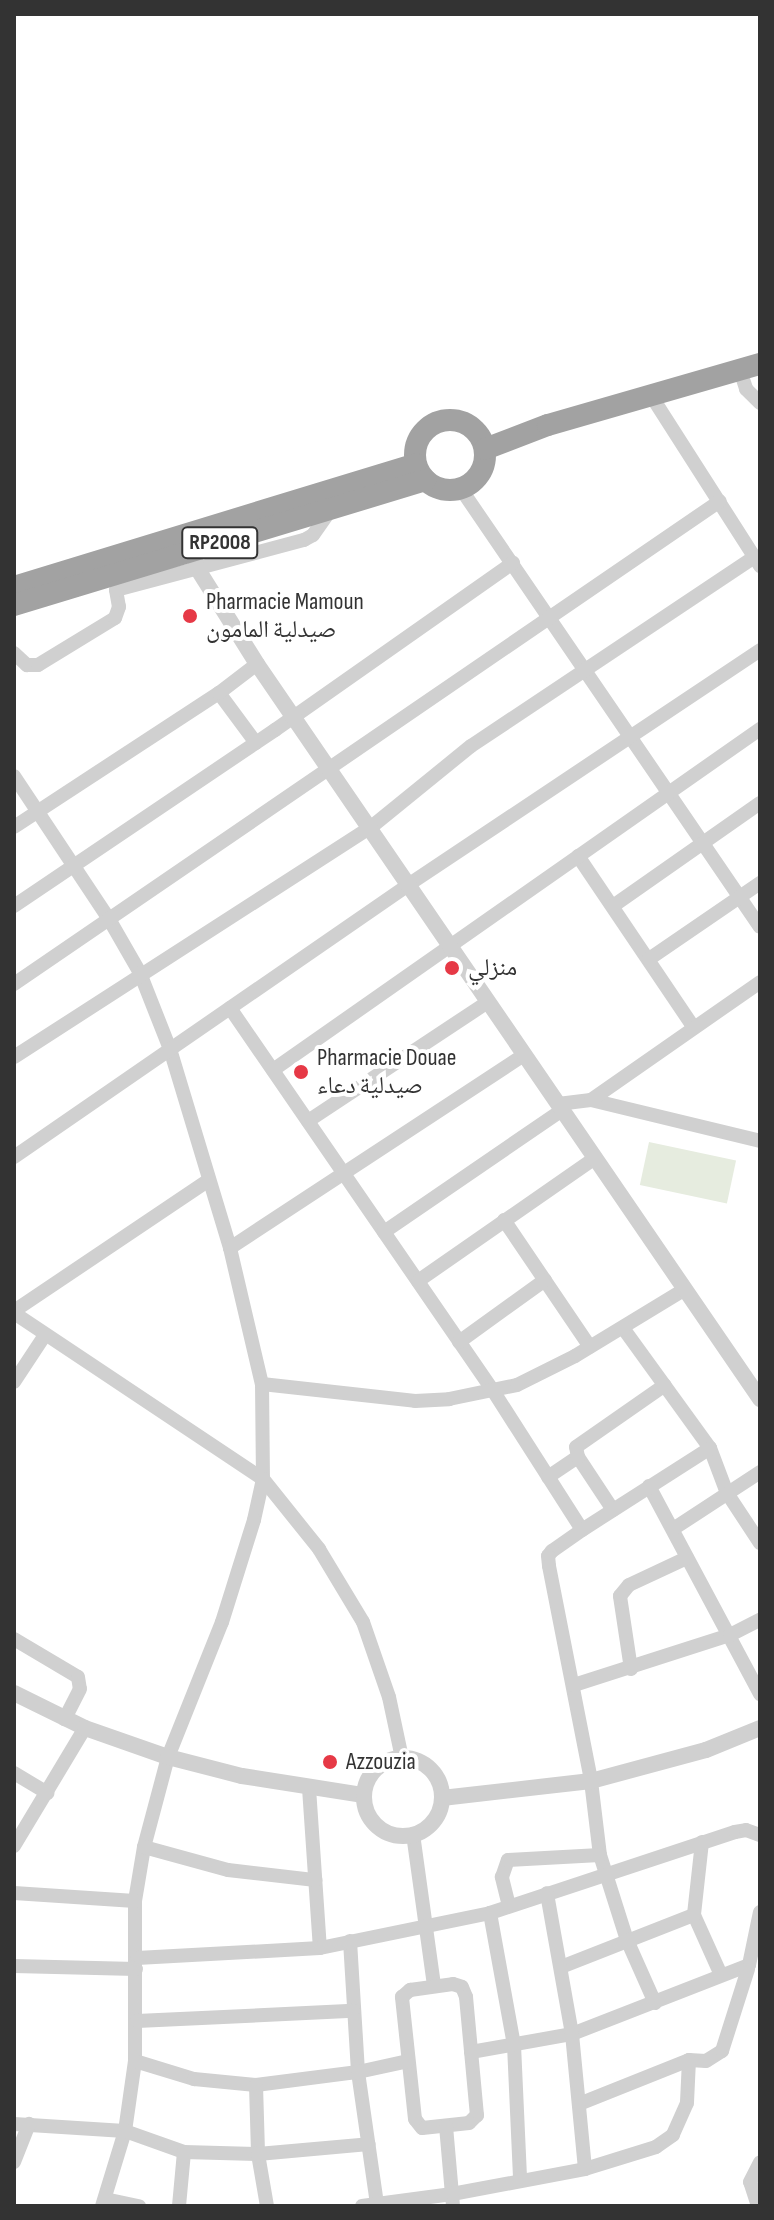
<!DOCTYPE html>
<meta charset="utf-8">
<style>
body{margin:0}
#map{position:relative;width:774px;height:2220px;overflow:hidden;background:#fff;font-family:"Sofia Sans Condensed","Noto Naskh Arabic",sans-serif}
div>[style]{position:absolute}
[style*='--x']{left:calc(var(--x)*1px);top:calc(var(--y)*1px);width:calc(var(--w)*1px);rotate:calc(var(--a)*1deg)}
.green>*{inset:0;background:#e6ecdf;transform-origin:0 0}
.minor>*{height:14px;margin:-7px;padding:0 7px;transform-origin:7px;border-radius:7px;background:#d0d0d0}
.tertiary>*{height:16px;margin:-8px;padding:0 8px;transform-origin:8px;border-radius:8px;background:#d0d0d0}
.tertiary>.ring{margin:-8px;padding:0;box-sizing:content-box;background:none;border:16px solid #d0d0d0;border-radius:50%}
.trunk>*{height:22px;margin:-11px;padding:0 11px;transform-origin:11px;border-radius:11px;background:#a2a2a2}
.trunk>.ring{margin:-11px;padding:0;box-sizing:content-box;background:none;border:22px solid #a2a2a2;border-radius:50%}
.dots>*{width:22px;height:22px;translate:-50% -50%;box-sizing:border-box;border:4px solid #fff;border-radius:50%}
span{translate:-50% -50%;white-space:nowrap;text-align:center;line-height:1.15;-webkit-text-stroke:8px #fff;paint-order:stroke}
.shield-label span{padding:2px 6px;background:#fff;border:2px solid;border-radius:6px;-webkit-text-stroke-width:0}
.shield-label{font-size:22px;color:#333;font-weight:700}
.poi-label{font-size:24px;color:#333}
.left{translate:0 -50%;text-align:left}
.frame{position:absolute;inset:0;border:16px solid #333;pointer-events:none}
</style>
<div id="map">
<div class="green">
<i style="left:649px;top:1142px;width:89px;height:44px;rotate:12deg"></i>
</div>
<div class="minor">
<i style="--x:740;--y:370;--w:20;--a:72"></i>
<i style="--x:746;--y:389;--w:20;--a:45"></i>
<i style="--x:652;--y:397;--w:201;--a:57.4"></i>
<i style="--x:461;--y:489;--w:530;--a:55.68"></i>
<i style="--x:14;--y:653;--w:18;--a:43"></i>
<i style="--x:27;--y:665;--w:11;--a:0"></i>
<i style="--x:38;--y:665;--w:90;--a:-31.4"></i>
<i style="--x:115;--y:618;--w:12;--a:-70"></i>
<i style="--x:119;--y:607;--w:17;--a:-100"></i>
<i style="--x:116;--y:590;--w:195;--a:-14.9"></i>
<i style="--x:304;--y:540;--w:10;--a:-29"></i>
<i style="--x:313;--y:535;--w:33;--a:-55"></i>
<i style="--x:219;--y:693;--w:62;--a:53.5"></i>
<i style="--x:14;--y:776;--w:172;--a:56.4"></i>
<i style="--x:109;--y:919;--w:62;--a:60.1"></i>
<i style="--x:140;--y:973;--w:82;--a:68.5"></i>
<i style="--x:170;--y:1049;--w:208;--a:73.2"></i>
<i style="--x:230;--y:1248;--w:140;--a:76.8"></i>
<i style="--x:262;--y:1384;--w:95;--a:89.4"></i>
<i style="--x:263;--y:1479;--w:42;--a:102.4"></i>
<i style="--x:254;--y:1520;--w:107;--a:107.4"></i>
<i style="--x:222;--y:1622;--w:145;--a:111.8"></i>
<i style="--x:168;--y:1757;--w:93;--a:104.9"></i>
<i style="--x:144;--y:1847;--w:55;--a:99.5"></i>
<i style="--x:135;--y:1901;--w:160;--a:90"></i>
<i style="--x:135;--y:2061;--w:71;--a:98.1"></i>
<i style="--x:125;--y:2131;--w:78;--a:107"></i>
<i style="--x:14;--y:827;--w:245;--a:-33.2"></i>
<i style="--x:219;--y:693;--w:48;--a:-37.3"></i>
<i style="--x:578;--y:856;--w:207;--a:56"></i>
<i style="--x:14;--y:906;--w:315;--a:-34"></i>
<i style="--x:275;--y:730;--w:291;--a:-35.1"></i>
<i style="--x:613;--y:906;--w:179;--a:-35"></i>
<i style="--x:649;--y:959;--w:135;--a:-34.4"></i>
<i style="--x:14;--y:984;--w:855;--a:-34.38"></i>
<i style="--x:230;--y:1008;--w:462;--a:55.5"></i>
<i style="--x:492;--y:1389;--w:167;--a:57.4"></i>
<i style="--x:582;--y:1530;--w:37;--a:145"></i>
<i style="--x:552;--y:1551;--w:6;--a:129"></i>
<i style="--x:548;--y:1556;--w:10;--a:84"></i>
<i style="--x:549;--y:1566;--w:219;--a:78.9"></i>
<i style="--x:591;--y:1781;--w:75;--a:83.1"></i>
<i style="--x:600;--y:1855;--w:89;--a:72.4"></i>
<i style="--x:627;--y:1940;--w:69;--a:66"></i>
<i style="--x:14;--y:1057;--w:423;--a:-32.8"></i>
<i style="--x:370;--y:828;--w:130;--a:-39.1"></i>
<i style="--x:471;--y:746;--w:340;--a:-33.7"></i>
<i style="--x:273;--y:1070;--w:595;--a:-35"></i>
<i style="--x:591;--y:1100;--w:174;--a:13.6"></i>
<i style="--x:558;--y:1104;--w:33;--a:-7"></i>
<i style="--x:591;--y:1100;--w:206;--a:-34.9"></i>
<i style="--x:308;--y:1121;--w:216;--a:-33.5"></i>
<i style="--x:14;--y:1157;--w:479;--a:-34.6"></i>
<i style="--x:408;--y:885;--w:423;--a:-33.7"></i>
<i style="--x:504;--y:1220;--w:153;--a:55.9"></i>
<i style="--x:384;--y:1232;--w:216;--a:-34.4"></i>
<i style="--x:230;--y:1248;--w:352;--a:-33.3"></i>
<i style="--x:418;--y:1281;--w:216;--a:-34.8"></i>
<i style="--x:14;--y:1311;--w:235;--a:-33.9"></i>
<i style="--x:14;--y:1313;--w:299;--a:33.7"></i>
<i style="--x:263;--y:1479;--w:90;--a:51.3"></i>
<i style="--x:319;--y:1549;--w:85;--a:58.9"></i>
<i style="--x:363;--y:1622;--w:79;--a:70.9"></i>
<i style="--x:389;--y:1697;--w:62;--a:78"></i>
<i style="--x:623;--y:1328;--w:148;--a:54.1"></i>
<i style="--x:710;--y:1448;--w:48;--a:69.3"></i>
<i style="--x:727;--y:1493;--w:60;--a:56.6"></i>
<i style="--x:459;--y:1342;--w:106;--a:-35.8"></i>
<i style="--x:14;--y:1382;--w:56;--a:-56.6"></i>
<i style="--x:262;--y:1384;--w:154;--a:6.3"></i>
<i style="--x:415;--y:1401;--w:34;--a:-3"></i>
<i style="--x:449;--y:1399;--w:69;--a:-11.6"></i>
<i style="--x:517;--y:1385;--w:65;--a:-26.6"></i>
<i style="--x:575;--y:1356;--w:129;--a:-31.3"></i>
<i style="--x:548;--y:1477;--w:36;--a:-34"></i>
<i style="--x:649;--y:1486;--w:236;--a:61.9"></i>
<i style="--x:613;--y:1510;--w:64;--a:-123.4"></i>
<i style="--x:578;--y:1457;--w:10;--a:-101"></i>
<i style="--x:576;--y:1447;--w:108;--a:-34.9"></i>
<i style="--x:673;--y:1529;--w:104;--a:-33.2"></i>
<i style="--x:582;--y:1530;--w:152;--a:-32.6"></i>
<i style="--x:14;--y:1639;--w:74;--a:30.7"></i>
<i style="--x:78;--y:1677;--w:12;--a:81"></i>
<i style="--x:80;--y:1689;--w:34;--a:117"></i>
<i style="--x:631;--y:1669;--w:74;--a:-98.6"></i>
<i style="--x:620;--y:1596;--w:14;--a:-51"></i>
<i style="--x:629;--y:1585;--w:64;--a:-25"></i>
<i style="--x:574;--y:1685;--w:164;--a:-17.8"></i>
<i style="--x:730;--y:1635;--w:34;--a:-27"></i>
<i style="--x:14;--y:1773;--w:39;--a:31"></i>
<i style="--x:309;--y:1788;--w:160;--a:86.1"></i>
<i style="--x:413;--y:1834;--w:153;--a:82.1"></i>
<i style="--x:702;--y:1842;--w:73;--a:96.3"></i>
<i style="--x:694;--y:1915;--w:66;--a:65.8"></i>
<i style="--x:14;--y:1846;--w:138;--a:-59"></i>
<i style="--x:144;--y:1847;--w:87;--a:15.3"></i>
<i style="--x:228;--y:1870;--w:88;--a:6.6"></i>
<i style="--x:14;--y:1893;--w:121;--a:3.8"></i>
<i style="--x:509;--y:1906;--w:30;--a:-104"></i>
<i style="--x:502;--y:1877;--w:18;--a:-71"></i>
<i style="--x:508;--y:1860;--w:92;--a:-3.1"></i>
<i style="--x:490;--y:1913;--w:134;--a:79.7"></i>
<i style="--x:514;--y:2045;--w:134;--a:87.4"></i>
<i style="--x:350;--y:1941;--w:131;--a:86.5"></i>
<i style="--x:358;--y:2072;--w:133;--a:81.8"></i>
<i style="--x:137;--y:1958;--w:183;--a:-3.1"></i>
<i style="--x:320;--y:1948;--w:174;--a:-11.6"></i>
<i style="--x:490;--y:1913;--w:258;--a:-18.3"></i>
<i style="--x:735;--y:1832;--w:11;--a:-10"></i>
<i style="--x:746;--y:1830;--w:15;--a:20"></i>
<i style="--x:749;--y:1965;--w:54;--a:-78.3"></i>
<i style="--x:14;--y:1966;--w:122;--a:1.4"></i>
<i style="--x:561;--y:1967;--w:143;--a:-21.4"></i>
<i style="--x:453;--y:1984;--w:9;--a:18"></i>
<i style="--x:462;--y:1987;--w:11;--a:68"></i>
<i style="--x:466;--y:1997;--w:119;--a:84.7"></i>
<i style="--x:477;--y:2115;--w:11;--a:135"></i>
<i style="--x:469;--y:2123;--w:47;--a:173.9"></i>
<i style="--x:422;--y:2128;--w:11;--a:-128"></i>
<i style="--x:415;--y:2119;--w:123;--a:-96.1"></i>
<i style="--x:402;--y:1997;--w:11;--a:-41"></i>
<i style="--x:410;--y:1990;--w:43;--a:-7.9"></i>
<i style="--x:137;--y:2021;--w:216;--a:-2.7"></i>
<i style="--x:471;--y:2052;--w:103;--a:-10.1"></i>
<i style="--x:572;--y:2034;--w:190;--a:-21.3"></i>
<i style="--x:689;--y:2060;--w:17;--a:3"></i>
<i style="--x:706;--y:2061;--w:19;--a:-32"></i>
<i style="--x:722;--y:2051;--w:86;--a:-72.4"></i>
<i style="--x:135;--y:2061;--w:62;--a:17"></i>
<i style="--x:194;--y:2079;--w:62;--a:5.5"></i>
<i style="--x:256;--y:2085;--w:103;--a:-7.3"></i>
<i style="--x:358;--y:2072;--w:51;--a:-12.4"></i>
<i style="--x:256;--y:2085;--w:69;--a:88.3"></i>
<i style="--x:258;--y:2154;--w:53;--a:80.2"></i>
<i style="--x:579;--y:2104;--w:118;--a:-21.8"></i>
<i style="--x:689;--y:2060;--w:43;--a:92.7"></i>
<i style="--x:687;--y:2103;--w:35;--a:114"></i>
<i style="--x:673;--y:2135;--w:21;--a:145"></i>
<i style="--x:656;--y:2147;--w:74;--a:162.8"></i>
<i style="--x:14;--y:2124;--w:111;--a:3.6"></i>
<i style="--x:125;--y:2131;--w:63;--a:19.6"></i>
<i style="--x:184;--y:2152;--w:74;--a:1.5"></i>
<i style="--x:258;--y:2154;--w:111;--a:-5.1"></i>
<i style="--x:446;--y:2126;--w:80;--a:85"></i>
<i style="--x:14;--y:2162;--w:41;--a:-68.5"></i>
<i style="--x:105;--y:2199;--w:35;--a:12"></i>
<i style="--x:179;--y:2206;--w:54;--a:-84.7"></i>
<i style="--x:362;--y:2206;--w:91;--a:-7.6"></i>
<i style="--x:452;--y:2194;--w:135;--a:-10.6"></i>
<i style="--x:585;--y:2169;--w:136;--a:-95.5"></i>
<i style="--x:572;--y:2034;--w:143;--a:-100.1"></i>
<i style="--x:758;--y:2206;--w:25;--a:-108"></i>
<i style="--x:750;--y:2182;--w:22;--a:-63"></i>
</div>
<div class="tertiary">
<i style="--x:193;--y:551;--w:17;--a:77"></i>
<i style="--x:197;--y:568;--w:113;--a:58"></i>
<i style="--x:257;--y:664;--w:891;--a:55.61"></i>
<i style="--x:14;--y:1693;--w:79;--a:26.2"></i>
<i style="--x:85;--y:1728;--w:88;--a:19.3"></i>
<i style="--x:168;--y:1757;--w:76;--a:14.4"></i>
<i style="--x:242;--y:1776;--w:123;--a:8.9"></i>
<i class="ring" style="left:364px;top:1758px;width:62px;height:62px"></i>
<i style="--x:442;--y:1798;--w:150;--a:-6.5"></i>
<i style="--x:591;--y:1781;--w:119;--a:-15.1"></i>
<i style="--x:706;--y:1750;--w:58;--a:-22.2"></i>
</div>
<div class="trunk">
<i class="ring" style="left:415px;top:420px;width:48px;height:48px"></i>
<i style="--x:485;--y:449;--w:67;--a:-20.9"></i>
<i style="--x:548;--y:425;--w:221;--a:-16.1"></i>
<i style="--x:14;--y:587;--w:420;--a:-17"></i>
<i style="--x:14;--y:605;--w:430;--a:-16.9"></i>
</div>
<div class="dots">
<i style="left:190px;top:616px;background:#e63946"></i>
<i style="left:452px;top:968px;background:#e63946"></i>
<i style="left:301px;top:1072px;background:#e63946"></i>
<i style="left:330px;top:1762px;background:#e63946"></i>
</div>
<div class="shield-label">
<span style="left:220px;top:543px">RP2008</span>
</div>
<div class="poi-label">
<span class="left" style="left:206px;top:616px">Pharmacie Mamoun<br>صيدلية المامون</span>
<span class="left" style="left:468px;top:968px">منزلي</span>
<span class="left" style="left:317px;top:1072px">Pharmacie Douae<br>صيدلية دعاء</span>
<span class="left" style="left:346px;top:1762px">Azzouzia</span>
</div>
<div class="frame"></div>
</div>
